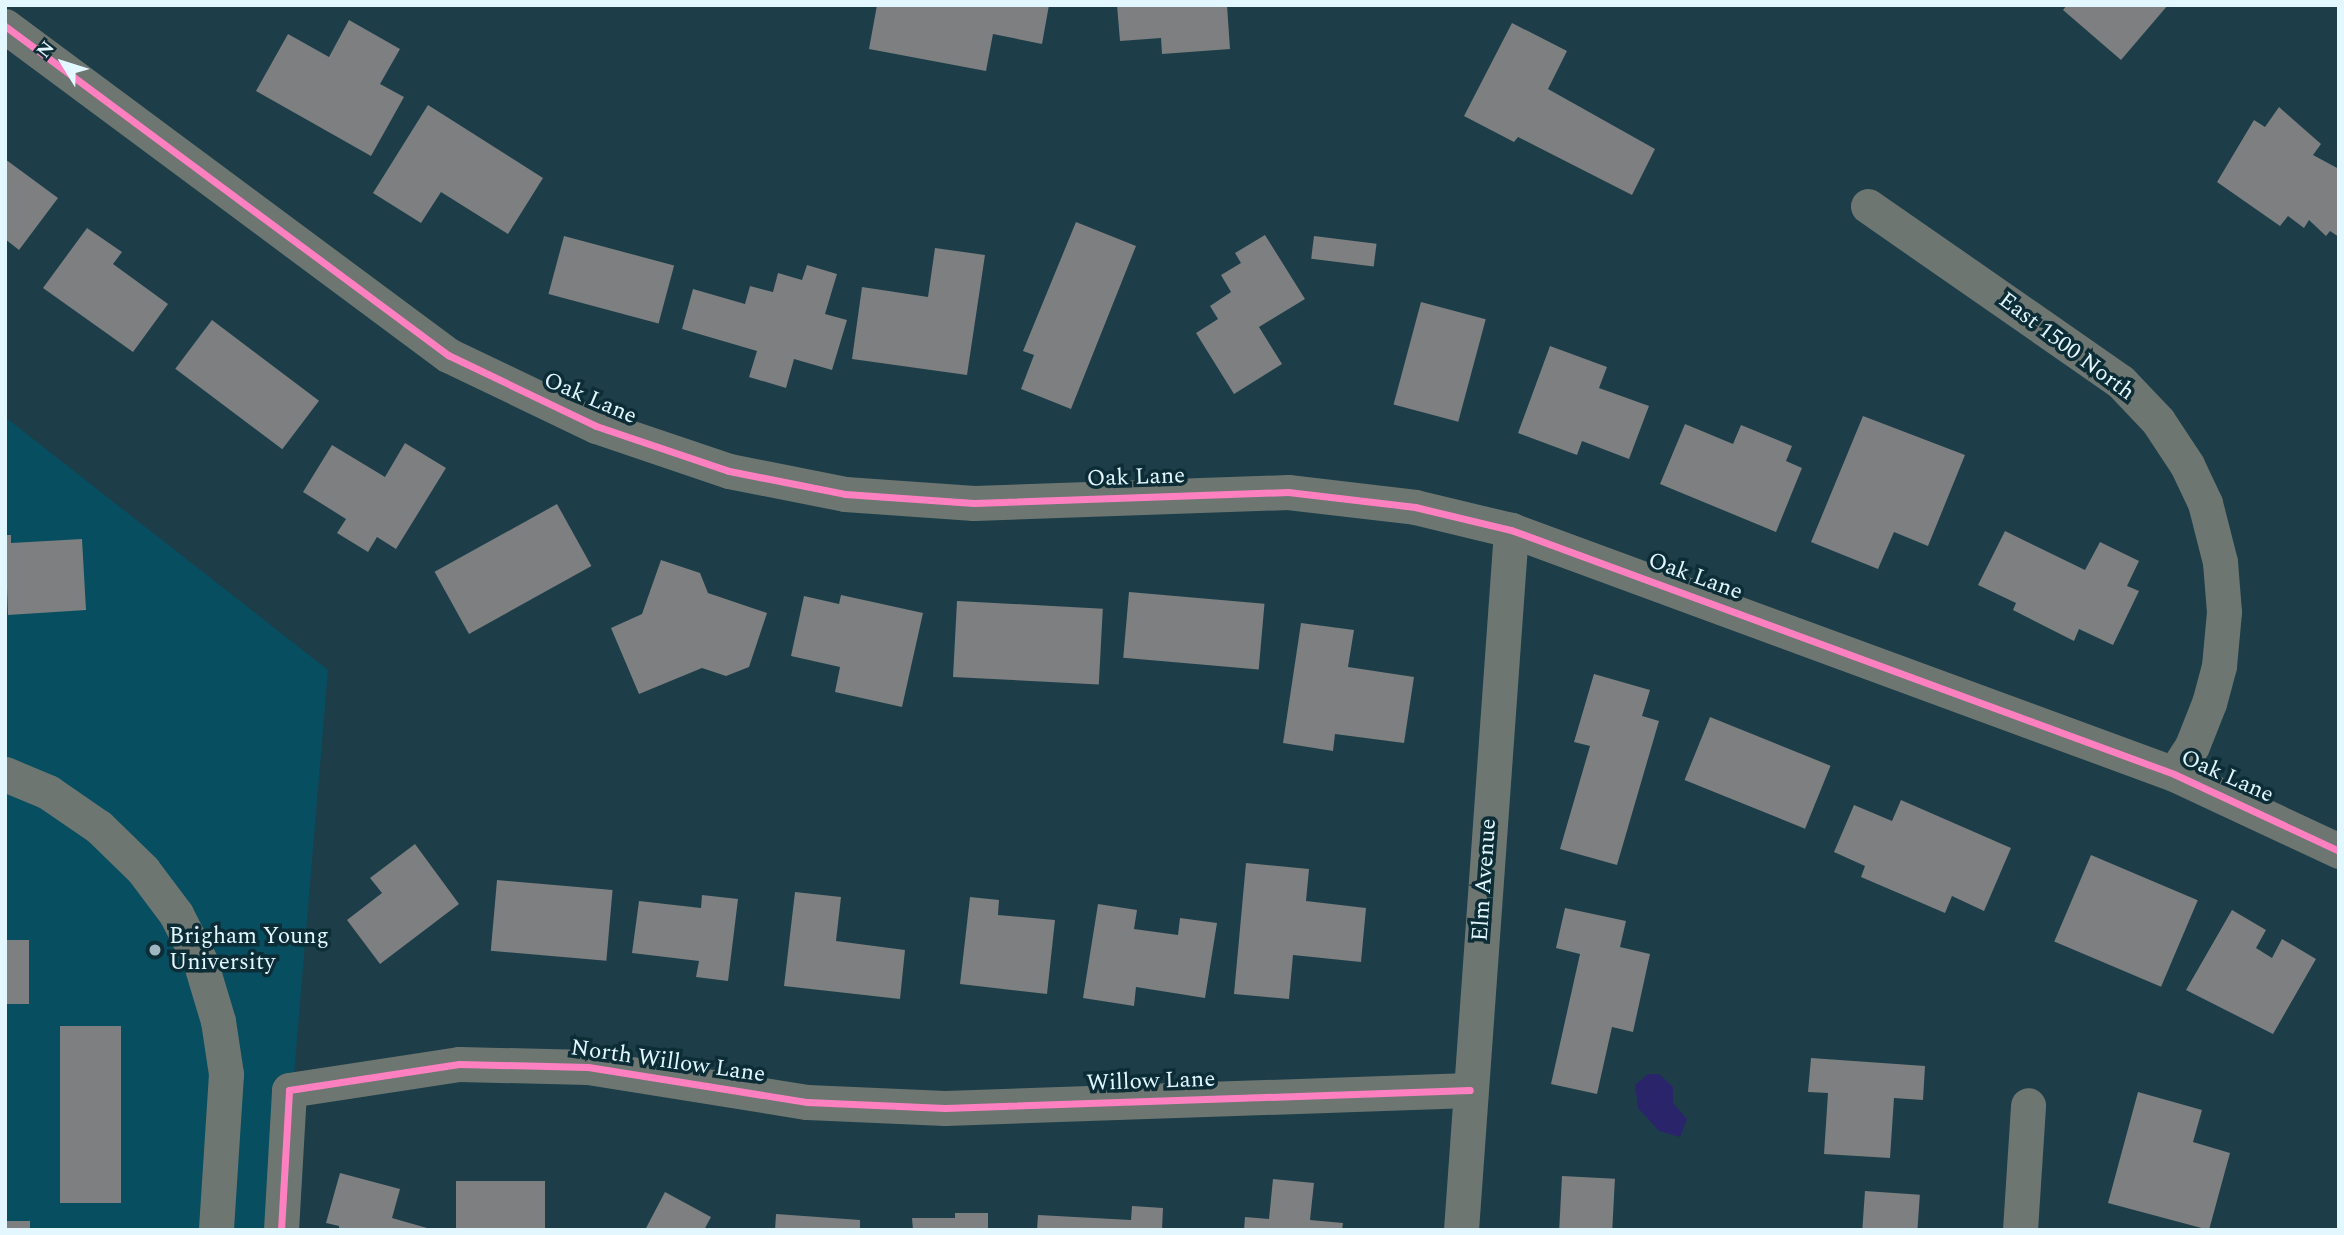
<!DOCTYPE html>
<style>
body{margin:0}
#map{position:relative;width:2344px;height:1235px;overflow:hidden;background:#1d3e48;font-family:Spectral,serif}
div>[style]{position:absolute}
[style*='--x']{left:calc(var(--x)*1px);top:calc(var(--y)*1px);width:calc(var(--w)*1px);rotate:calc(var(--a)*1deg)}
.built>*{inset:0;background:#074e60}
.water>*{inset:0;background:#2a246b}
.building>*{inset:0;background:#7d7f80;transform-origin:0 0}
.minor>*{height:35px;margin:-17.5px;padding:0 17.5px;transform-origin:17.5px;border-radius:17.5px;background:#6e7672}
.cycleway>*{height:7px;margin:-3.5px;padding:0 3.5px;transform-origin:3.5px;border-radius:3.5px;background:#ff80c0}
.dots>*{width:19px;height:19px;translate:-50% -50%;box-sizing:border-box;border:4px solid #0d2d36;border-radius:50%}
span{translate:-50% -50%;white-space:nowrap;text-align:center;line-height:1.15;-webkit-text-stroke:7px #0d2d36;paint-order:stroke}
.street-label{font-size:23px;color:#e2f7ff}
.poi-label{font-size:23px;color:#e2f7ff}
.left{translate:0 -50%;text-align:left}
.frame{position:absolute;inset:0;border:7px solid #e2f7ff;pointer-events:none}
.north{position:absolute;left:28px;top:28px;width:70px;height:70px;-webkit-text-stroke:5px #0d2d36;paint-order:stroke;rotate:308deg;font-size:19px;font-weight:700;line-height:28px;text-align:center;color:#e2f7ff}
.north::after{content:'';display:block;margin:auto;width:24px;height:32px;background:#e2f7ff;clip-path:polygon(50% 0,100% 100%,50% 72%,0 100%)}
</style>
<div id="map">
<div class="built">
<i style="clip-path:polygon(5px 417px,328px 670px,281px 1230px,5px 1230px)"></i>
</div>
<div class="water">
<i style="clip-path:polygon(1648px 1074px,1659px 1074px,1673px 1087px,1673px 1103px,1687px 1119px,1680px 1137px,1659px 1131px,1638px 1108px,1635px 1085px)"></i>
</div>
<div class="building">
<i style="clip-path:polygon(877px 5px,1049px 5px,1042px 44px,993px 34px,986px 71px,869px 49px)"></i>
<i style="clip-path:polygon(1117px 5px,1227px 5px,1230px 49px,1162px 54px,1161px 38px,1120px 41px)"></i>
<i style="clip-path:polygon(2067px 5px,2168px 5px,2121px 60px,2063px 10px)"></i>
<i style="clip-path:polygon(349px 20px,400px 49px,380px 84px,404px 97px,371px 156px,256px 91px,288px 34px,329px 57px)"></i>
<i style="clip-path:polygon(1512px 23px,1567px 51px,1548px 89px,1655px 149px,1632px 195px,1518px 137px,1514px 142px,1464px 116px)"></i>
<i style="clip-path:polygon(428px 105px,543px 178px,508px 234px,441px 192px,421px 223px,373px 193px)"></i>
<i style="clip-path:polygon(2279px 107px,2321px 144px,2313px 155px,2339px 169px,2339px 237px,2330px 231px,2326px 236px,2309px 220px,2304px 228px,2288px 216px,2280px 226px,2217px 182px,2254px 120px,2265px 127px)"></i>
<i style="clip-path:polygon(5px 159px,58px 198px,19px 250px,5px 239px)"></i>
<i style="clip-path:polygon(1076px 222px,1136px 246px,1071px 409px,1021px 389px,1034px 355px,1023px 351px)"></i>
<i style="clip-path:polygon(87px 228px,122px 252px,113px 264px,168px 304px,133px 352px,43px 288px)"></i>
<i style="clip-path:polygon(1265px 235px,1305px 299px,1259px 327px,1282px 364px,1234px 394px,1196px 333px,1218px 319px,1210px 306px,1231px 292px,1221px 275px,1241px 263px,1235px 253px)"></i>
<i style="left:564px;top:236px;width:114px;height:60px;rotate:15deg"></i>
<i style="left:1314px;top:236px;width:63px;height:23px;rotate:7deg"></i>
<i style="clip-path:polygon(935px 248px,985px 255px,967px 375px,852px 359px,862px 287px,928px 297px)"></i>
<i style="clip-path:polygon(807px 265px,837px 274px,825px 314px,847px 320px,832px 370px,794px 359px,786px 388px,749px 377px,757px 351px,682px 329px,693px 289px,745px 304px,750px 286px,773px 292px,778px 273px,802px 280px)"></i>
<i style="left:1421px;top:302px;width:67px;height:106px;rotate:15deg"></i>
<i style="left:212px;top:320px;width:134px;height:61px;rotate:37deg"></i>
<i style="clip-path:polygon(1550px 346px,1607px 367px,1599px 388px,1649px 406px,1629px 459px,1582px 441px,1577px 455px,1518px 433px)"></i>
<i style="clip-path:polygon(1863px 416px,1965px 455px,1928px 546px,1894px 532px,1878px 569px,1811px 542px)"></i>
<i style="clip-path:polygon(1685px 424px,1733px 444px,1741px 425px,1792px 446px,1786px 461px,1802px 468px,1776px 532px,1660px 484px)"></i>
<i style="clip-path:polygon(405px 443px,446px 468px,396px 549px,377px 537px,368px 552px,337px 533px,346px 519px,303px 492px,332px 445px,385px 477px)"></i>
<i style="left:557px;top:504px;width:71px;height:140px;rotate:61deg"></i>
<i style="clip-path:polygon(2005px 531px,2085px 570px,2100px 542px,2139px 561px,2127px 586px,2139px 591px,2113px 645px,2079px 629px,2074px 641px,2013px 610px,2016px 603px,1978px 585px)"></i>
<i style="clip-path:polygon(5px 535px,11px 535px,11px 543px,82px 539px,86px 610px,8px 615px)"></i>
<i style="clip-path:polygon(661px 560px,700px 573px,708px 593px,767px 613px,749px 667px,726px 676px,702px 668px,639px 694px,611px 628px,642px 614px)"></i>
<i style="left:1129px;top:592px;width:136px;height:66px;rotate:5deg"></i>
<i style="clip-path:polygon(841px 595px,923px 613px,902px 707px,835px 692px,840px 667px,791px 656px,804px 596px,839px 604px)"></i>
<i style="left:957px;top:601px;width:146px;height:76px;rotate:3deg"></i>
<i style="clip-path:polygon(1301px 623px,1354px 630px,1348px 667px,1414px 677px,1404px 743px,1335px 734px,1333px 751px,1283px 743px)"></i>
<i style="clip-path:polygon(1594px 674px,1650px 690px,1642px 716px,1659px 721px,1617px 865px,1560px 849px,1590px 746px,1574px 742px)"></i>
<i style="left:1710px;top:717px;width:130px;height:68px;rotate:22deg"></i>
<i style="clip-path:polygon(1901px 800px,2011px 848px,1984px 911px,1952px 896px,1945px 913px,1861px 877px,1865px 866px,1834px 852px,1854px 805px,1892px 821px)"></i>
<i style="clip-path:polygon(415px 844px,459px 904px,380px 964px,347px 920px,382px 893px,370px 878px)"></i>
<i style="left:2091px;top:855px;width:116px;height:94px;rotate:23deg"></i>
<i style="clip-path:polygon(1246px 863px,1309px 869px,1306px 901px,1366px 908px,1361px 962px,1293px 955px,1289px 999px,1234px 994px)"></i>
<i style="left:497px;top:880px;width:116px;height:71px;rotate:5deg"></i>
<i style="clip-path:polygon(795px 892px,841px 897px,836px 941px,905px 950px,900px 999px,784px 986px)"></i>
<i style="clip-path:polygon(702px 895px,738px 899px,728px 981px,696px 977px,699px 961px,632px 953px,639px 901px,701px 908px)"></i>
<i style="clip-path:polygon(970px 897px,999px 900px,998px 915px,1055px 920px,1047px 994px,960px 984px)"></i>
<i style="clip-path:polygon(1098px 904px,1137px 910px,1134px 929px,1178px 935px,1180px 918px,1217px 923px,1205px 998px,1136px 987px,1134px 1006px,1083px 998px)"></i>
<i style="clip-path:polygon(1565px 908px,1626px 921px,1620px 947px,1650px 954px,1633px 1032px,1612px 1027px,1597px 1094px,1551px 1084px,1580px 954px,1556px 948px)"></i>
<i style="clip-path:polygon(2232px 910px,2266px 930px,2256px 948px,2272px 958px,2282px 939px,2316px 959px,2273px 1034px,2186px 990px)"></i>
<i style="left:5px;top:940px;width:24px;height:64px"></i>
<i style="left:60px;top:1026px;width:61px;height:177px"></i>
<i style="clip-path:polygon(1811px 1058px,1925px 1066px,1923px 1100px,1894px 1098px,1890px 1158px,1824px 1154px,1828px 1093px,1808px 1092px)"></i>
<i style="clip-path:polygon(2138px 1092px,2202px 1110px,2193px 1142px,2230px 1153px,2209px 1230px,2108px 1203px)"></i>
<i style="clip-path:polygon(340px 1173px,400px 1189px,392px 1218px,434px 1230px,339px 1230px,339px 1226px,326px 1223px)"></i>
<i style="left:1562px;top:1176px;width:53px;height:54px;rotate:3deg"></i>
<i style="clip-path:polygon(1273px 1179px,1314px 1183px,1310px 1220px,1343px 1223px,1342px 1230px,1244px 1230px,1245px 1217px,1269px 1219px)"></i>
<i style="left:545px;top:1181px;width:49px;height:89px;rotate:90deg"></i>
<i style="left:1865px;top:1191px;width:55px;height:39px;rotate:4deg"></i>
<i style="clip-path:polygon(665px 1192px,711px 1217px,704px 1230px,645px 1230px)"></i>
<i style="clip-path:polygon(1132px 1206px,1163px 1208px,1162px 1230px,1037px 1230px,1038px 1215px,1131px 1220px)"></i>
<i style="clip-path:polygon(955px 1213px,988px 1213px,988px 1230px,913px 1230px,912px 1218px,955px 1218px)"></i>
<i style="clip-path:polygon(776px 1214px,860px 1220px,860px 1230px,775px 1230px)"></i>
<i style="left:5px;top:1221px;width:25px;height:9px"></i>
</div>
<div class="minor">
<i style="--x:5;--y:26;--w:552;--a:36.6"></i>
<i style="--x:448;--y:355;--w:164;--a:25.6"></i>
<i style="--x:596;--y:426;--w:140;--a:18.7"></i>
<i style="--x:729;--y:471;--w:118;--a:11.2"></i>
<i style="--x:845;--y:494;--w:129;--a:4"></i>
<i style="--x:974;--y:503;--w:314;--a:-2"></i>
<i style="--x:1288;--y:492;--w:128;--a:6.7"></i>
<i style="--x:1415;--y:507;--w:99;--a:13.5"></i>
<i style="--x:1511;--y:530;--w:706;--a:20.2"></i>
<i style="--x:2174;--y:774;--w:182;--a:25"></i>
<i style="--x:1868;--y:206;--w:308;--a:34.8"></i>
<i style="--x:2121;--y:382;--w:54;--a:46.5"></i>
<i style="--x:2158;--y:421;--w:53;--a:56.6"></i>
<i style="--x:2187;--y:465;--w:42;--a:64.7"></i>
<i style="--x:2205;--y:503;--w:61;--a:75.7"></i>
<i style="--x:2220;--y:562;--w:50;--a:85.4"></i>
<i style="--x:2224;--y:612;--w:54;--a:95.3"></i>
<i style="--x:2219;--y:666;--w:38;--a:105"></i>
<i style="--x:2209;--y:703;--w:46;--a:111.6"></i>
<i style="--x:2192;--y:746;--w:33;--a:123"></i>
<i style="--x:5;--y:774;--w:47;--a:22.7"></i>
<i style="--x:48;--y:792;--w:62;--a:34.5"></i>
<i style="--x:99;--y:827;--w:62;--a:44.3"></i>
<i style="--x:143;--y:870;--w:55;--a:53.1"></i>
<i style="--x:176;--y:914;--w:53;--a:62.9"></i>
<i style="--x:200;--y:961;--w:63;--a:73.3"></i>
<i style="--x:218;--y:1021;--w:54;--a:81.4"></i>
<i style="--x:226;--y:1074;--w:156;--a:93.7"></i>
<i style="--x:281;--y:1230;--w:140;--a:-86.7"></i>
<i style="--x:289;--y:1090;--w:172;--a:-8.7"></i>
<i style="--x:459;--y:1064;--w:129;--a:1.3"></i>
<i style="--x:588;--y:1067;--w:222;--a:9.1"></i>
<i style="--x:807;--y:1102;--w:138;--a:2.5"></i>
<i style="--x:945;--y:1108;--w:525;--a:-1.96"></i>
<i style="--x:1461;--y:1230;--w:702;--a:-85.91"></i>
<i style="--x:2020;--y:1230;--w:125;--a:-86.3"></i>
</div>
<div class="cycleway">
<i style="--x:5;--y:26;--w:552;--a:36.6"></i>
<i style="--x:448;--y:355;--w:164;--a:25.6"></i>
<i style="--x:596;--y:426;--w:140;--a:18.7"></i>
<i style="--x:729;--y:471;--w:118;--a:11.2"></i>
<i style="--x:845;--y:494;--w:129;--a:4"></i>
<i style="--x:974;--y:503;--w:314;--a:-2"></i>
<i style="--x:1288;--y:492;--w:128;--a:6.7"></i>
<i style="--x:1415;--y:507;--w:99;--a:13.5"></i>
<i style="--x:1511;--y:530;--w:706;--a:20.2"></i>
<i style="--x:2174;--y:774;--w:182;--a:25"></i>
<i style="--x:281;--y:1230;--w:140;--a:-86.7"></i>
<i style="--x:289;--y:1090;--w:172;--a:-8.7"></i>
<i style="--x:459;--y:1064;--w:129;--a:1.3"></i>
<i style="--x:588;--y:1067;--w:222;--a:9.1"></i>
<i style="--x:807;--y:1102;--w:138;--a:2.5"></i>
<i style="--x:945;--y:1108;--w:525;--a:-1.96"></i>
</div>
<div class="dots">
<i style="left:155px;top:950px;background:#9db6bf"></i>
</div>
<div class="street-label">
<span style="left:2066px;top:347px;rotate:37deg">East 1500 North</span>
<span style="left:590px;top:399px;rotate:23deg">Oak Lane</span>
<span style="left:1136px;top:478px;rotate:-2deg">Oak Lane</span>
<span style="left:1695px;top:577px;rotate:20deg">Oak Lane</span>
<span style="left:2227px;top:777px;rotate:24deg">Oak Lane</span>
<span style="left:1485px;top:880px;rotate:-86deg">Elm Avenue</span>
<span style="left:668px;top:1062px;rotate:8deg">North Willow Lane</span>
<span style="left:1151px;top:1082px;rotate:-2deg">Willow Lane</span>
</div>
<div class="poi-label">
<span class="left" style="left:169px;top:950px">Brigham Young<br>University</span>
</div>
<div class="frame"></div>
<div class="north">N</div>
</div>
